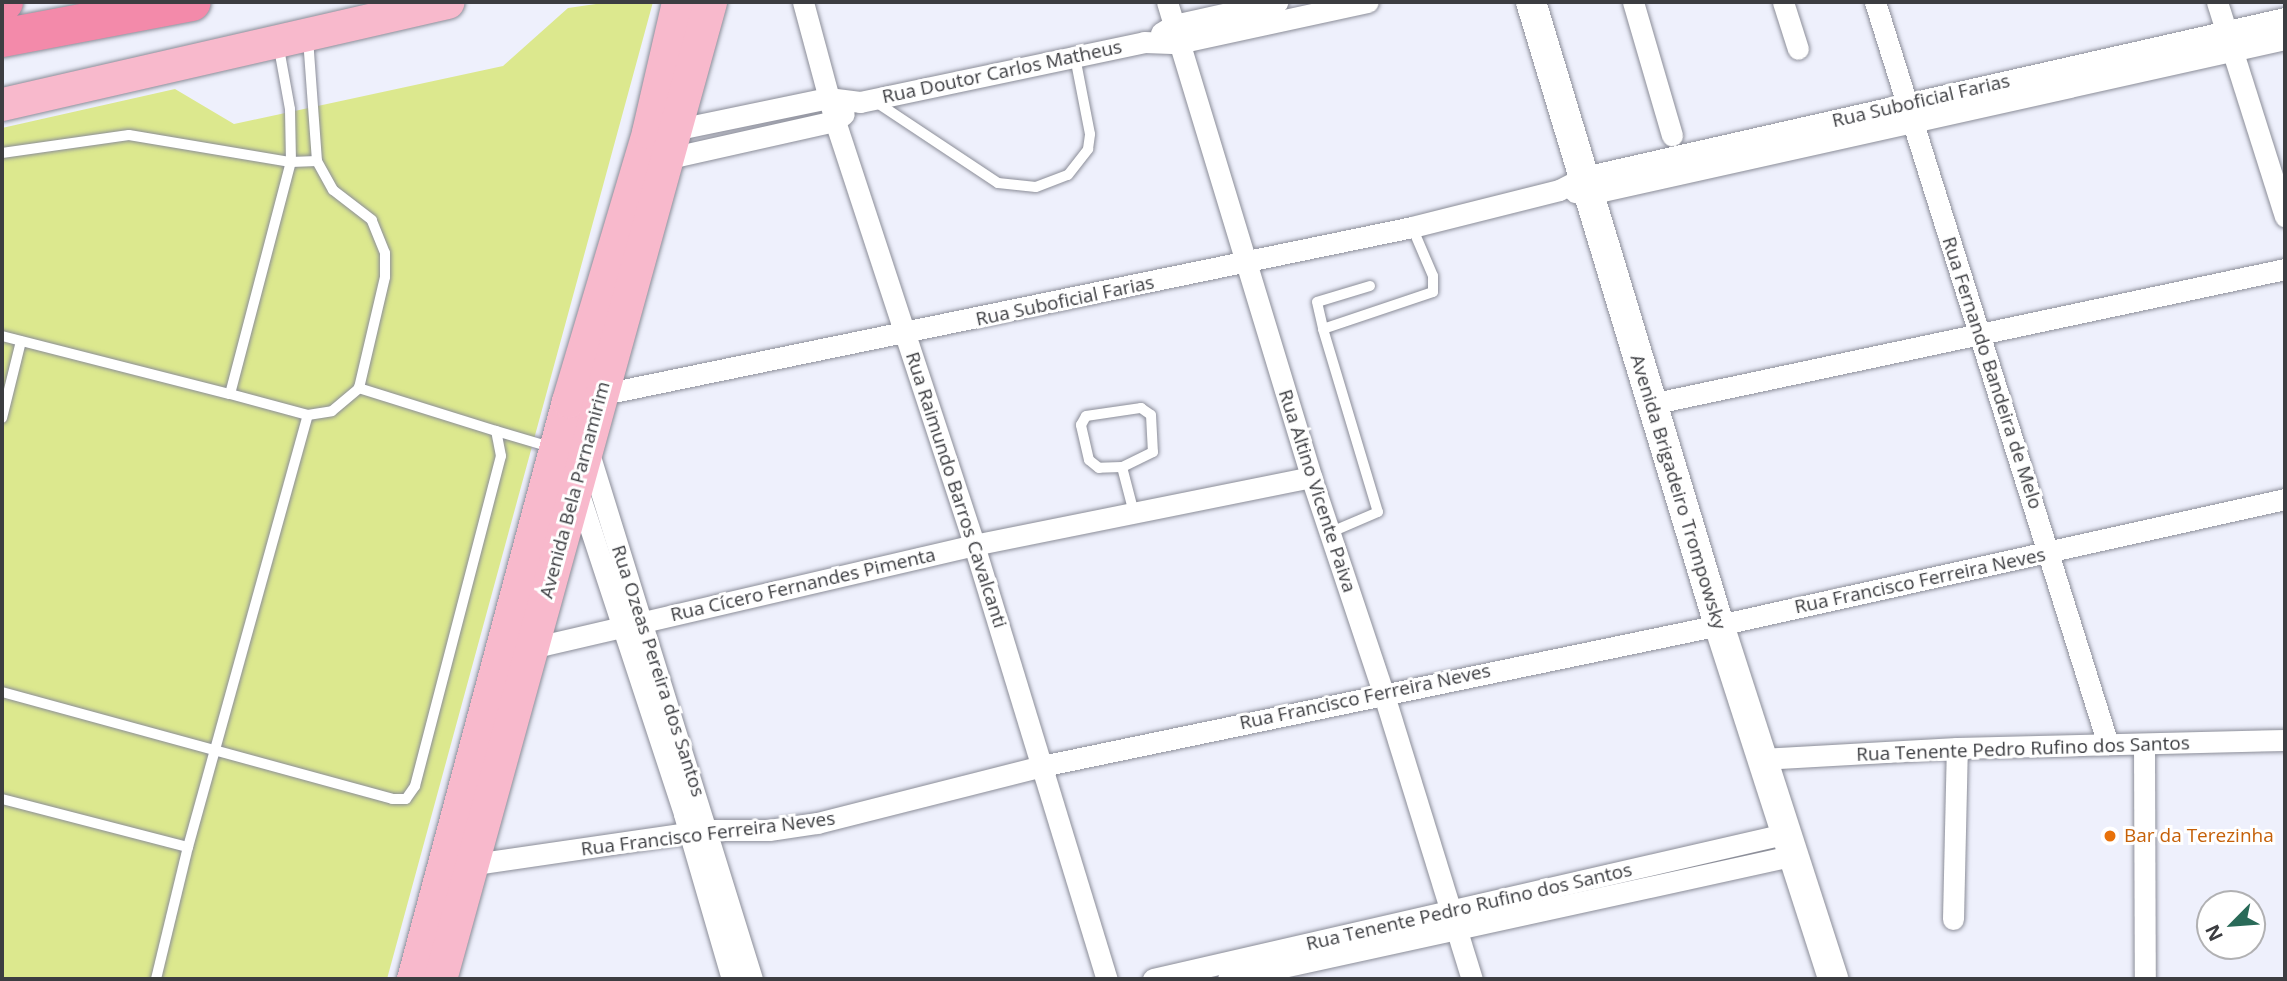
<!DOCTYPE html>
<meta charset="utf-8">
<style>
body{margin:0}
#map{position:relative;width:2287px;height:981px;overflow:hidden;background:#eef0fc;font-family:"Open Sans",sans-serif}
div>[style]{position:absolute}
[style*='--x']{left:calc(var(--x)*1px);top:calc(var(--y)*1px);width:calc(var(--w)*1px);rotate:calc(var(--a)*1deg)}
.green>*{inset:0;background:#dce88e}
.roads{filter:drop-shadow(0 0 2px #8b8d98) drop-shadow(0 0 2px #8b8d98)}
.lane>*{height:10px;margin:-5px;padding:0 5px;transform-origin:5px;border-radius:5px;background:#fff}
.street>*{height:21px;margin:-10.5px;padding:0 10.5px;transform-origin:10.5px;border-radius:10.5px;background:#fff}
.secondary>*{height:30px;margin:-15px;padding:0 15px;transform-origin:15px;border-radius:15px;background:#fff}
.primary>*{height:33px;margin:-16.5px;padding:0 16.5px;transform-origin:16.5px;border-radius:16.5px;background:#f8b9cc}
.highway>*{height:38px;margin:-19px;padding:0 19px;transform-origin:19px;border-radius:19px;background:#f38aaa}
.dots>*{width:19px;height:19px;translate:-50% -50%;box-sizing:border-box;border:4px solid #fff;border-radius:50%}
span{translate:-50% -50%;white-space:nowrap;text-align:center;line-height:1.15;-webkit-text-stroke:6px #fff;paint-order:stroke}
.street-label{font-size:19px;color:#3c3d41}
.food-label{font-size:19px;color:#c56008}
.left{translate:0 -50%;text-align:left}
.frame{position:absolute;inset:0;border:4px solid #3c3d41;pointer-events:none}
.north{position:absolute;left:2196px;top:890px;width:70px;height:70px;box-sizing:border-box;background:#fff;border:2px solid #b1b1b3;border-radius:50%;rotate:245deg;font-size:19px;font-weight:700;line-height:28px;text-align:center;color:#3c3d41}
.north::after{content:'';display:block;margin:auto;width:24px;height:32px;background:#296a58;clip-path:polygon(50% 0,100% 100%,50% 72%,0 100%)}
</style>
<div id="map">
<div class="green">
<i style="clip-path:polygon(610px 2px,653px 2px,387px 979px,2px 979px,2px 128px,175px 89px,234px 124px,503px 66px,568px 8px)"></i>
</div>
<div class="roads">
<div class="lane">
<i style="--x:873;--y:100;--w:150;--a:33.6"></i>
<i style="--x:998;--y:183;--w:38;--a:6"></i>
<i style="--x:1036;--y:187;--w:34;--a:-21"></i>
<i style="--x:1068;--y:175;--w:33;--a:-52"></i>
<i style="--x:1088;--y:149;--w:15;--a:-82"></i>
<i style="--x:1090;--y:134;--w:78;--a:-101"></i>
<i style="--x:2;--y:153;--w:128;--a:-8.1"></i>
<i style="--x:129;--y:135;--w:164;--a:9.5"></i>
<i style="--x:291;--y:162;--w:26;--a:-2"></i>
<i style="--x:1370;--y:286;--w:55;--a:163.2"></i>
<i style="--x:1317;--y:302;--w:28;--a:77"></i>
<i style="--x:1323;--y:329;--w:116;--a:-18.6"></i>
<i style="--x:1433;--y:292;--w:16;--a:-90"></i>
<i style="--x:1433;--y:276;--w:53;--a:-113.2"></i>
<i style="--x:1323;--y:329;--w:191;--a:73.3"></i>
<i style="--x:1378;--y:512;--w:53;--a:156.8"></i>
<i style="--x:2;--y:336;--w:235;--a:14.3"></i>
<i style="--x:230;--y:394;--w:240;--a:-75.3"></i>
<i style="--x:291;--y:162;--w:53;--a:-91.1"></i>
<i style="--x:290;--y:109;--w:67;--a:-100.3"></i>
<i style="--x:230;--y:394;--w:81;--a:15.1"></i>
<i style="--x:2;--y:418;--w:79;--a:-76.1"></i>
<i style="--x:496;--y:431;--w:56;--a:16.5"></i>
<i style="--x:1122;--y:467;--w:23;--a:178"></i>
<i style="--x:1099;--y:468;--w:13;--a:-141"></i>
<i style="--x:1089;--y:460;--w:36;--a:-103"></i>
<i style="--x:1081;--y:425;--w:10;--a:-61"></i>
<i style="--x:1086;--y:416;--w:56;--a:-8.3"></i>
<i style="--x:1141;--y:408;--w:12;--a:35"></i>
<i style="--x:1151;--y:415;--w:37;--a:87"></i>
<i style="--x:1153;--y:452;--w:34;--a:154"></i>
<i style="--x:1122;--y:467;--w:48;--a:75.4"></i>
<i style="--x:2;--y:692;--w:404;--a:15.3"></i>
<i style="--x:392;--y:799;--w:14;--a:0"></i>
<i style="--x:406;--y:799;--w:16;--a:-55"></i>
<i style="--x:415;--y:786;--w:341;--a:-75.4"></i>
<i style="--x:501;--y:456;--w:25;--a:-101"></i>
<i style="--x:496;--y:431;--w:144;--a:-162.6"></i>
<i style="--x:2;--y:799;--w:192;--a:14.5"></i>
<i style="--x:188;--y:847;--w:448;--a:-74.5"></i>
<i style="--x:308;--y:415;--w:24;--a:-9"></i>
<i style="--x:332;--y:411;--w:35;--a:-40"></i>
<i style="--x:359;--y:388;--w:114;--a:-76.8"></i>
<i style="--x:385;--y:277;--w:24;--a:-90"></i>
<i style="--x:385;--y:253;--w:35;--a:-112"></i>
<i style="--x:372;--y:220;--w:49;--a:-142.4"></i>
<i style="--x:333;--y:190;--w:33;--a:-119"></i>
<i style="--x:317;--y:161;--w:123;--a:-94.2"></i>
<i style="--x:156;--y:979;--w:136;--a:-76.4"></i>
</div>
<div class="street">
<i style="--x:803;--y:2;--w:123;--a:74.9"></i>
<i style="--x:835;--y:121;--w:446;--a:71.8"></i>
<i style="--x:974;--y:545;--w:454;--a:73"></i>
<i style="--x:1167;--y:2;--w:496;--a:73.1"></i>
<i style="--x:1311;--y:477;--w:227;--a:71.5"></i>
<i style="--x:1383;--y:692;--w:300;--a:72.8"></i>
<i style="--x:1633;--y:2;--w:139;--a:73.7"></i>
<i style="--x:1783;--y:2;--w:49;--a:72.3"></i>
<i style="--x:1875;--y:2;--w:778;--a:72.57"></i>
<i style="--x:2217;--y:2;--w:225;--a:72.4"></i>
<i style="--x:1161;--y:33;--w:15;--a:-32"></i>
<i style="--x:1174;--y:25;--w:106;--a:-12.6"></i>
<i style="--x:664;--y:132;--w:167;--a:-11.7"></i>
<i style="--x:828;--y:98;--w:32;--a:7"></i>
<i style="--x:860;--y:102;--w:290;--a:-11.9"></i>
<i style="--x:1144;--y:42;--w:34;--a:2"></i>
<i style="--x:1178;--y:43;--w:194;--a:-12.2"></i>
<i style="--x:656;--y:161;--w:183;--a:-12.6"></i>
<i style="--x:835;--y:121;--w:11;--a:-38"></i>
<i style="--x:1575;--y:192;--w:14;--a:8"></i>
<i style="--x:1589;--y:194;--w:713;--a:-12.55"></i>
<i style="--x:594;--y:396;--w:835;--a:-11.67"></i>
<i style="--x:1412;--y:227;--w:152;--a:-14.1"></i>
<i style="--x:1559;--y:190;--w:28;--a:-27"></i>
<i style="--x:1584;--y:177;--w:719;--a:-12.78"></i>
<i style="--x:1651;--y:404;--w:648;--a:-12.02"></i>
<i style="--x:588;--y:450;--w:554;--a:72.78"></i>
<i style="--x:577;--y:488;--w:343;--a:71.8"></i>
<i style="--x:684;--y:814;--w:172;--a:73.8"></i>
<i style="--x:523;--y:650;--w:463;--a:-13.1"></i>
<i style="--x:974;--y:545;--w:344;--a:-11.4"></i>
<i style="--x:2144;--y:745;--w:234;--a:89.8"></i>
<i style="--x:1761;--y:759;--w:196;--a:-3.2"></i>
<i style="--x:1957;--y:748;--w:328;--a:-1.4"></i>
<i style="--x:461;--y:866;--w:250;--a:-8.3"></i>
<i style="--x:708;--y:830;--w:61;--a:0"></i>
<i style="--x:769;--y:830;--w:49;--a:-8.3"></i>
<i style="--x:817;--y:823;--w:232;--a:-14.2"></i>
<i style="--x:1042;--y:766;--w:692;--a:-11.76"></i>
<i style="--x:1719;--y:625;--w:580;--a:-12.55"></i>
<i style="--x:1953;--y:919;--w:171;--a:-88.7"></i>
<i style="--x:1153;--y:979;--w:647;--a:-12.94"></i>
<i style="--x:1228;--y:979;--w:576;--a:-12.32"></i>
</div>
<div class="secondary">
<i style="--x:1531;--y:2;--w:651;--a:73.21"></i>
<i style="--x:1719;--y:625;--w:372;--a:72.1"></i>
</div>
<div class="primary">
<i style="--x:2;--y:104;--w:457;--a:-12.9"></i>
<i style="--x:413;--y:979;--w:598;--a:-74.99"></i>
<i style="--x:568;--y:401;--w:281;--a:-73.4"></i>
<i style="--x:648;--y:132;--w:133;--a:-77"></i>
<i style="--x:440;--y:979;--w:1014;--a:-74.55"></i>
</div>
<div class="highway">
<i style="--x:2;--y:2;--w:2;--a:0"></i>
<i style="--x:2;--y:38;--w:193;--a:-10.7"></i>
</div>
</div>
<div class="dots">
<i style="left:2110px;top:836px;background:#e8710a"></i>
</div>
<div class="street-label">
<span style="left:1002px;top:72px;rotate:-12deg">Rua Doutor Carlos Matheus</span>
<span style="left:1921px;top:101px;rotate:-13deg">Rua Suboficial Farias</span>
<span style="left:1065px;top:301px;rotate:-12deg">Rua Suboficial Farias</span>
<span style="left:1992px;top:373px;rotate:72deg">Rua Fernando Bandeira de Melo</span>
<span style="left:575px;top:490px;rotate:-75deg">Avenida Bela Parnamirim</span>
<span style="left:956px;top:490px;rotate:72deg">Rua Raimundo Barros Cavalcanti</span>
<span style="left:1317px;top:491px;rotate:72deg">Rua Altino Vicente Paiva</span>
<span style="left:1678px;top:492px;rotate:73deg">Avenida Brigadeiro Trompowsky</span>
<span style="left:1920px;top:581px;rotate:-12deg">Rua Francisco Ferreira Neves</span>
<span style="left:803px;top:585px;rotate:-13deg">Rua Cícero Fernandes Pimenta</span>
<span style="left:658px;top:671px;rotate:72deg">Rua Ozeas Pereira dos Santos</span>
<span style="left:1365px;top:697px;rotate:-12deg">Rua Francisco Ferreira Neves</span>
<span style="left:2023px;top:749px;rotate:-2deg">Rua Tenente Pedro Rufino dos Santos</span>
<span style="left:708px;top:834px;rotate:-7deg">Rua Francisco Ferreira Neves</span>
<span style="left:1469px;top:907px;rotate:-13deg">Rua Tenente Pedro Rufino dos Santos</span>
</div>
<div class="food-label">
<span class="left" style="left:2124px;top:836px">Bar da Terezinha</span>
</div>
<div class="frame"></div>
<div class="north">N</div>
</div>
